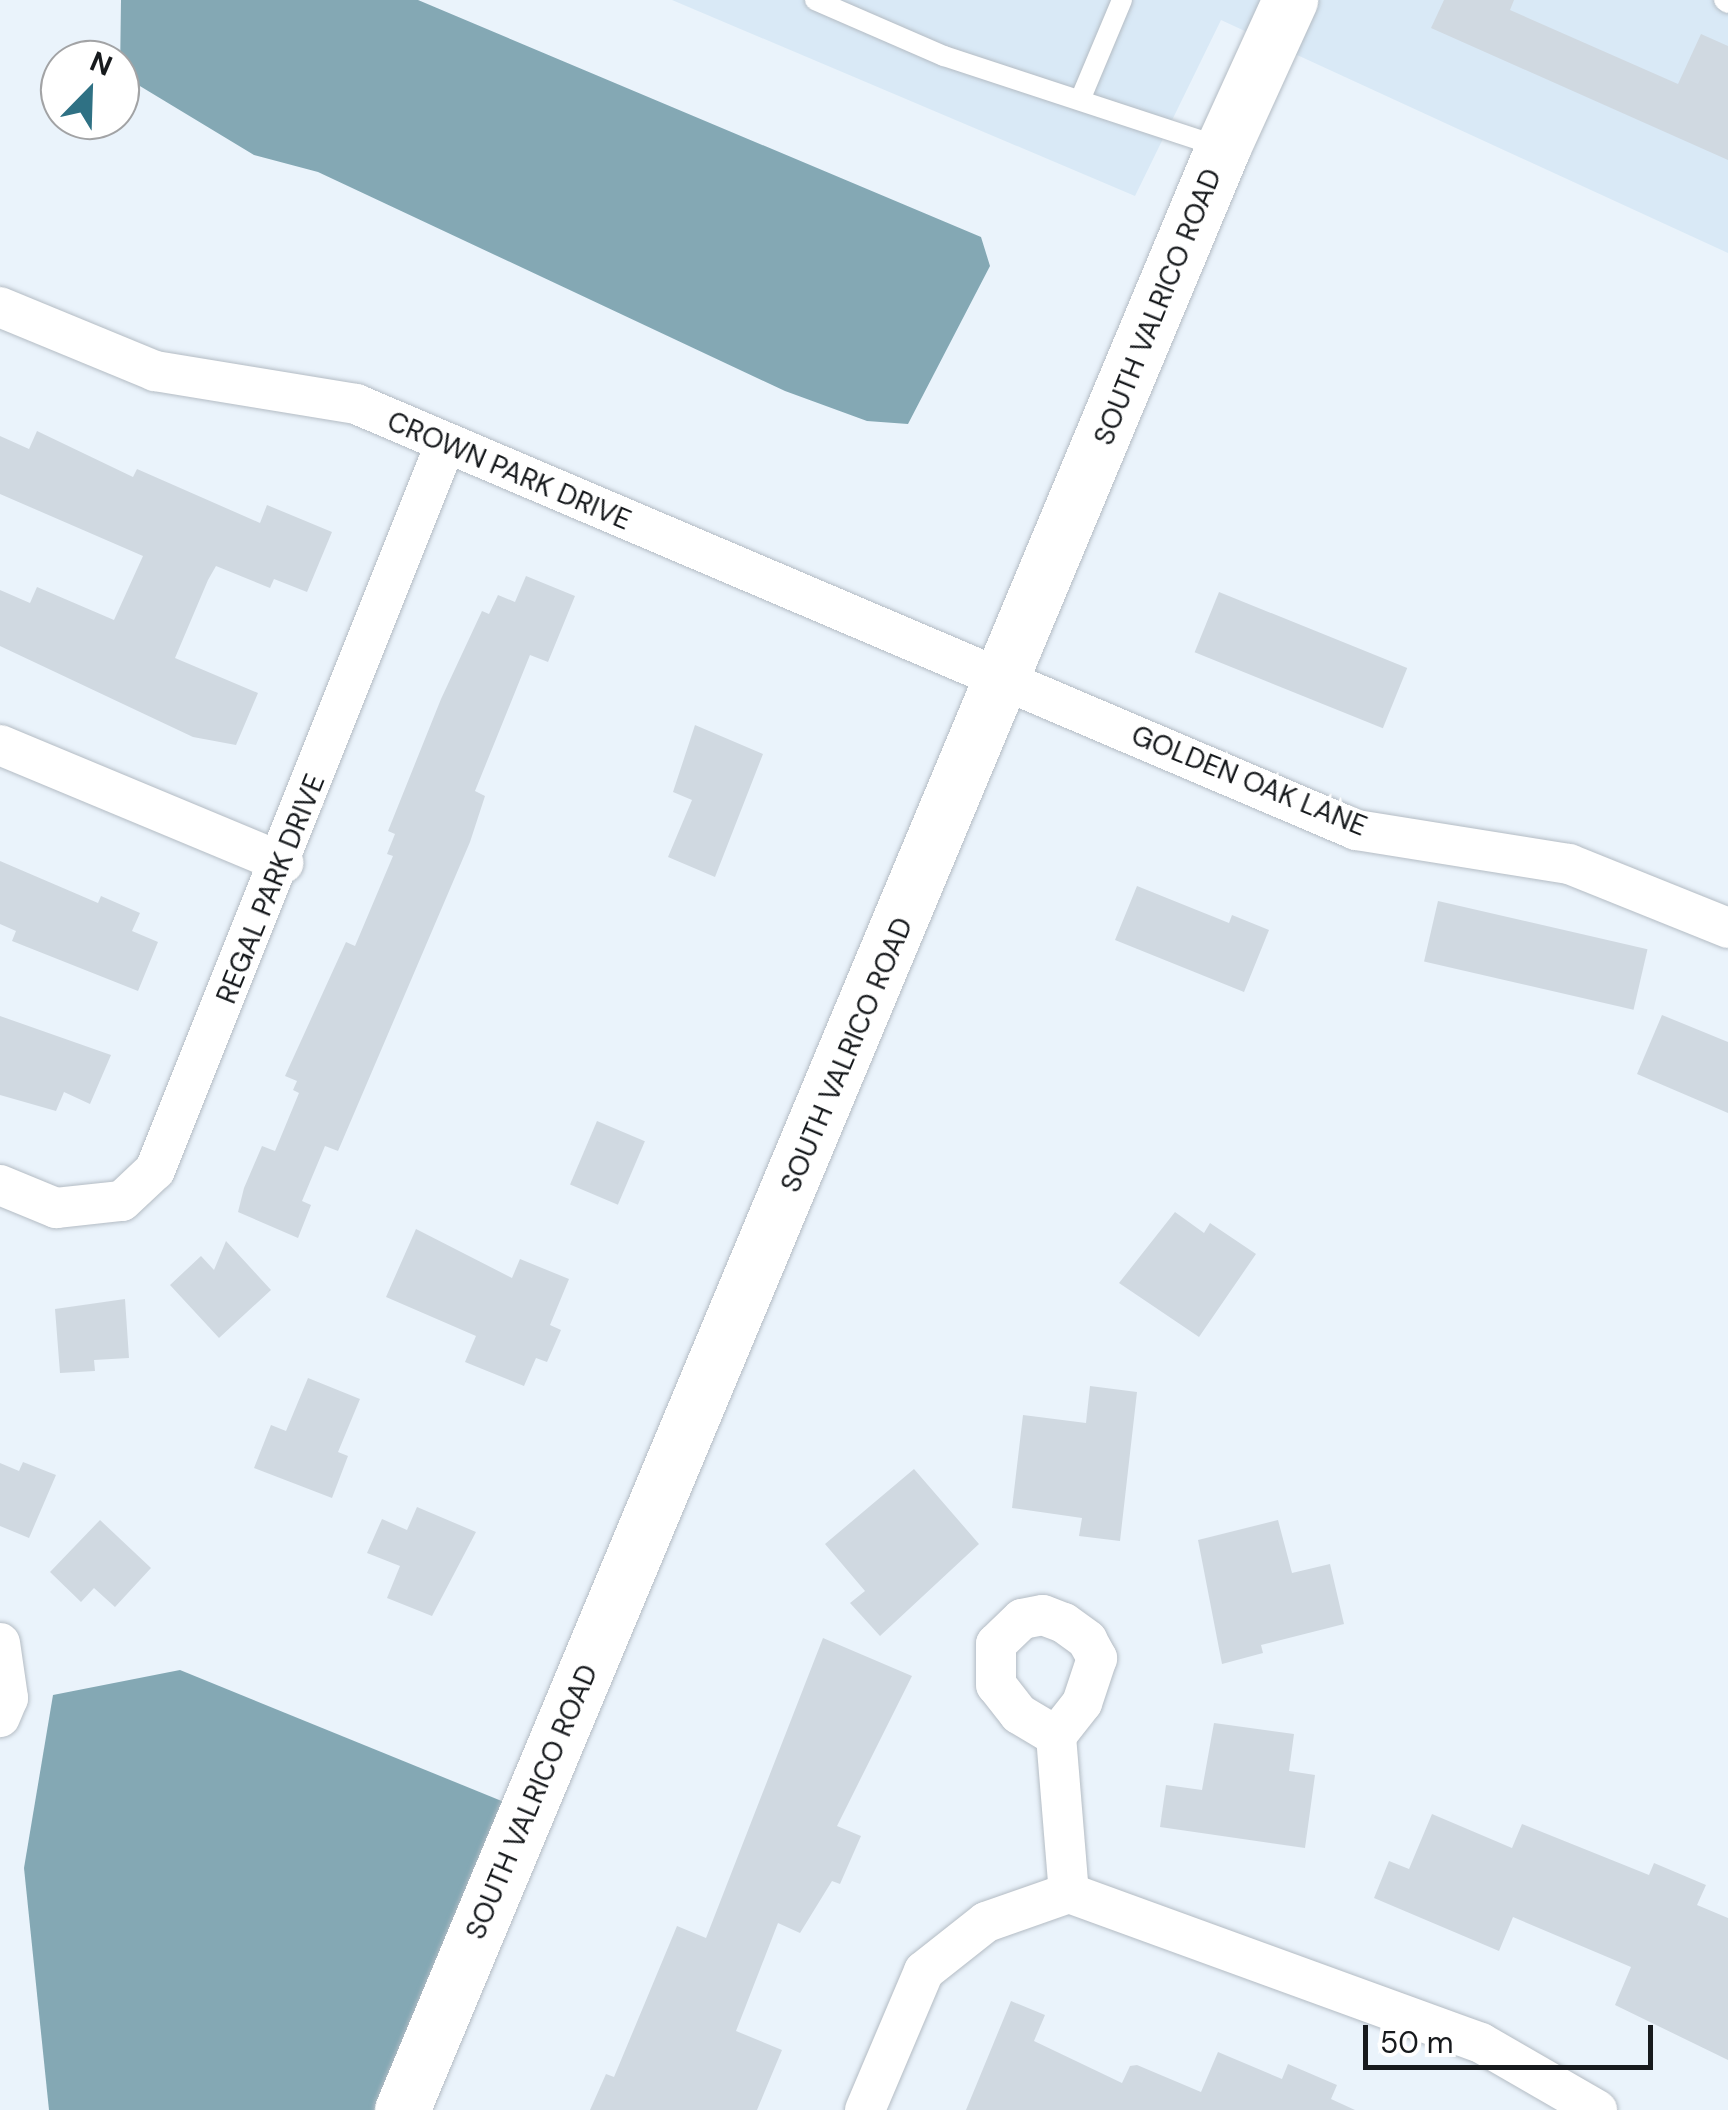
<!DOCTYPE html>
<style>
body{margin:0}
#map{position:relative;width:1728px;height:2110px;overflow:hidden;background:#eaf3fb;font-family:"DM Sans",sans-serif}
div>[style]{position:absolute}
[style*='--x']{left:calc(var(--x)*1px);top:calc(var(--y)*1px);width:calc(var(--w)*1px);rotate:calc(var(--a)*1deg)}
.built>*{inset:0;background:#d9e9f6}
.water>*{inset:0;background:#84a8b4}
.building>*{inset:0;background:#d0d9e1;transform-origin:0 0}
.roads{filter:drop-shadow(0 0 2px #b4bcc4) drop-shadow(0 0 2px #b4bcc4)}
.lane>*{height:20px;margin:-10px;padding:0 10px;transform-origin:10px;border-radius:10px;background:#fff}
.street>*{height:40px;margin:-20px;padding:0 20px;transform-origin:20px;border-radius:20px;background:#fff}
.secondary>*{height:55px;margin:-27.5px;padding:0 27.5px;transform-origin:27.5px;border-radius:27.5px;background:#fff}
span{translate:-50% -50%;white-space:nowrap;text-align:center;line-height:1.15;-webkit-text-stroke:8px #fff;paint-order:stroke}
.street-label{font-size:28px;color:#171a1d}
.north{position:absolute;left:40px;top:40px;width:100px;height:100px;box-sizing:border-box;background:#fff;border:2px solid #a2a3a5;border-radius:50%;rotate:23deg;font-size:28px;font-weight:700;line-height:40px;text-align:center;color:#171a1d}
.north::after{content:'';display:block;margin:auto;width:35px;height:45px;background:#2f7184;clip-path:polygon(50% 0,100% 100%,50% 72%,0 100%)}
.scale{position:absolute;left:1363px;top:2025px;width:290px;height:45px;box-sizing:border-box;border:5px solid #171a1d;border-top:0;padding-left:12px;font-size:30px;line-height:35px;white-space:nowrap;color:#171a1d;-webkit-text-stroke:8px #fff;paint-order:stroke}
</style>
<div id="map">
<div class="built">
<i style="clip-path:polygon(672px 0,1728px 0,1728px 253px,1221px 20px,1135px 196px)"></i>
</div>
<div class="water">
<i style="clip-path:polygon(121px 0,418px 0,981px 237px,990px 266px,908px 424px,867px 421px,785px 391px,318px 172px,254px 155px,120px 74px)"></i>
<i style="clip-path:polygon(180px 1670px,509px 1804px,380px 2110px,49px 2110px,24px 1868px,53px 1695px)"></i>
</div>
<div class="building">
<i style="clip-path:polygon(1444px 0,1514px 0,1510px 10px,1678px 84px,1701px 34px,1728px 46px,1728px 160px,1431px 28px)"></i>
<i style="clip-path:polygon(37px 431px,133px 477px,137px 469px,260px 523px,267px 505px,332px 532px,307px 592px,274px 579px,270px 588px,216px 566px,208px 580px,175px 658px,258px 693px,236px 745px,193px 737px,0 646px,0 590px,30px 603px,37px 587px,114px 620px,143px 556px,0 494px,0 436px,29px 449px)"></i>
<i style="clip-path:polygon(526px 576px,575px 596px,548px 662px,530px 655px,475px 791px,485px 796px,470px 842px,338px 1151px,325px 1146px,302px 1201px,311px 1205px,298px 1238px,238px 1212px,244px 1188px,262px 1146px,275px 1151px,299px 1093px,293px 1090px,297px 1081px,285px 1076px,346px 942px,355px 946px,393px 856px,387px 854px,395px 834px,388px 831px,441px 699px,482px 611px,489px 614px,498px 595px,515px 602px)"></i>
<i style="left:1219px;top:592px;width:203px;height:65px;rotate:22deg"></i>
<i style="clip-path:polygon(695px 725px,763px 754px,715px 877px,668px 857px,692px 800px,673px 792px)"></i>
<i style="clip-path:polygon(0 861px,98px 903px,101px 896px,140px 913px,132px 931px,158px 942px,138px 991px,12px 941px,16px 931px,0 924px)"></i>
<i style="clip-path:polygon(1137px 886px,1229px 923px,1232px 915px,1269px 930px,1244px 992px,1115px 940px)"></i>
<i style="left:1438px;top:901px;width:215px;height:62px;rotate:13deg"></i>
<i style="clip-path:polygon(1662px 1015px,1728px 1042px,1728px 1113px,1637px 1074px)"></i>
<i style="clip-path:polygon(0 1016px,111px 1055px,90px 1104px,64px 1092px,56px 1111px,0 1095px)"></i>
<i style="left:597px;top:1121px;width:52px;height:69px;rotate:23deg"></i>
<i style="clip-path:polygon(1175px 1212px,1204px 1233px,1210px 1223px,1256px 1254px,1199px 1337px,1119px 1283px)"></i>
<i style="clip-path:polygon(416px 1229px,512px 1278px,520px 1259px,569px 1279px,550px 1325px,561px 1330px,547px 1362px,536px 1358px,524px 1386px,465px 1362px,476px 1336px,386px 1297px)"></i>
<i style="clip-path:polygon(226px 1241px,271px 1290px,219px 1338px,170px 1285px,201px 1256px,214px 1270px)"></i>
<i style="clip-path:polygon(125px 1299px,129px 1358px,94px 1360px,95px 1371px,60px 1373px,55px 1309px)"></i>
<i style="clip-path:polygon(308px 1378px,360px 1399px,338px 1452px,348px 1456px,332px 1498px,254px 1468px,271px 1425px,286px 1431px)"></i>
<i style="clip-path:polygon(1090px 1386px,1137px 1392px,1120px 1541px,1079px 1536px,1082px 1518px,1012px 1508px,1023px 1415px,1086px 1423px)"></i>
<i style="clip-path:polygon(23px 1462px,56px 1475px,29px 1538px,0 1526px,0 1463px,19px 1471px)"></i>
<i style="clip-path:polygon(914px 1469px,979px 1544px,880px 1636px,850px 1603px,865px 1591px,825px 1544px)"></i>
<i style="clip-path:polygon(417px 1507px,476px 1532px,432px 1616px,387px 1598px,400px 1566px,367px 1553px,382px 1519px,407px 1530px)"></i>
<i style="clip-path:polygon(100px 1520px,151px 1568px,115px 1607px,94px 1588px,81px 1602px,50px 1572px)"></i>
<i style="clip-path:polygon(1278px 1520px,1292px 1573px,1330px 1564px,1344px 1624px,1261px 1645px,1263px 1653px,1222px 1664px,1198px 1540px)"></i>
<i style="clip-path:polygon(823px 1638px,912px 1676px,837px 1826px,861px 1836px,840px 1884px,832px 1881px,800px 1933px,778px 1923px,736px 2031px,782px 2050px,757px 2110px,590px 2110px,606px 2074px,614px 2077px,677px 1926px,706px 1938px)"></i>
<i style="clip-path:polygon(1214px 1723px,1294px 1734px,1289px 1771px,1315px 1775px,1305px 1848px,1160px 1827px,1166px 1785px,1202px 1790px)"></i>
<i style="clip-path:polygon(1432px 1814px,1512px 1848px,1522px 1824px,1649px 1875px,1654px 1863px,1706px 1885px,1697px 1905px,1728px 1918px,1728px 2060px,1615px 2005px,1631px 1967px,1513px 1917px,1499px 1951px,1374px 1898px,1389px 1861px,1409px 1869px)"></i>
<i style="clip-path:polygon(1011px 2001px,1045px 2015px,1034px 2041px,1122px 2083px,1130px 2066px,1137px 2065px,1201px 2092px,1218px 2052px,1282px 2079px,1288px 2064px,1337px 2085px,1331px 2099px,1355px 2110px,966px 2110px)"></i>
</div>
<div class="roads">
<div class="lane">
<i style="--x:815;--y:0;--w:141;--a:23.5"></i>
<i style="--x:944;--y:56;--w:292;--a:18.2"></i>
<i style="--x:1724;--y:0;--w:5;--a:37"></i>
<i style="--x:1080;--y:100;--w:108;--a:-67.2"></i>
</div>
<div class="street">
<i style="--x:0;--y:307;--w:168;--a:22.4"></i>
<i style="--x:155;--y:371;--w:204;--a:9.3"></i>
<i style="--x:356;--y:404;--w:1087;--a:23.07"></i>
<i style="--x:1356;--y:830;--w:216;--a:9.1"></i>
<i style="--x:1569;--y:864;--w:171;--a:21.9"></i>
<i style="--x:0;--y:745;--w:307;--a:22.6"></i>
<i style="--x:0;--y:1185;--w:61;--a:22.3"></i>
<i style="--x:56;--y:1208;--w:66;--a:-6.1"></i>
<i style="--x:122;--y:1201;--w:45;--a:-43.2"></i>
<i style="--x:155;--y:1170;--w:781;--a:-68.2"></i>
<i style="--x:0;--y:1643;--w:56;--a:81.7"></i>
<i style="--x:8;--y:1698;--w:21;--a:113"></i>
<i style="--x:1056;--y:1736;--w:43;--a:-149.3"></i>
<i style="--x:1019;--y:1714;--w:37;--a:-128"></i>
<i style="--x:996;--y:1685;--w:41;--a:-90"></i>
<i style="--x:996;--y:1644;--w:36;--a:-44"></i>
<i style="--x:1022;--y:1619;--w:21;--a:-11"></i>
<i style="--x:1043;--y:1615;--w:22;--a:21"></i>
<i style="--x:1064;--y:1623;--w:29;--a:36"></i>
<i style="--x:1087;--y:1640;--w:21;--a:61"></i>
<i style="--x:1097;--y:1658;--w:47;--a:108.4"></i>
<i style="--x:1082;--y:1703;--w:42;--a:128.2"></i>
<i style="--x:1056;--y:1736;--w:158;--a:85.3"></i>
<i style="--x:865;--y:2110;--w:151;--a:-67"></i>
<i style="--x:924;--y:1971;--w:79;--a:-38.3"></i>
<i style="--x:986;--y:1922;--w:88;--a:-19.3"></i>
<i style="--x:1069;--y:1893;--w:438;--a:20"></i>
<i style="--x:1481;--y:2043;--w:134;--a:30"></i>
</div>
<div class="secondary">
<i style="--x:402;--y:2110;--w:2128;--a:-67.3"></i>
<i style="--x:1223;--y:147;--w:162;--a:-65.5"></i>
</div>
</div>
<div class="street-label">
<span style="left:1158px;top:307px;rotate:-68deg">SOUTH VALRICO ROAD</span>
<span style="left:509px;top:471px;rotate:23deg">CROWN PARK DRIVE</span>
<span style="left:1249px;top:781px;rotate:22deg">GOLDEN OAK LANE</span>
<span style="left:271px;top:889px;rotate:-68deg">REGAL PARK DRIVE</span>
<span style="left:847px;top:1055px;rotate:-67deg">SOUTH VALRICO ROAD</span>
<span style="left:532px;top:1802px;rotate:-67deg">SOUTH VALRICO ROAD</span>
</div>
<div class="north">N</div>
<div class="scale">50 m</div>
</div>
